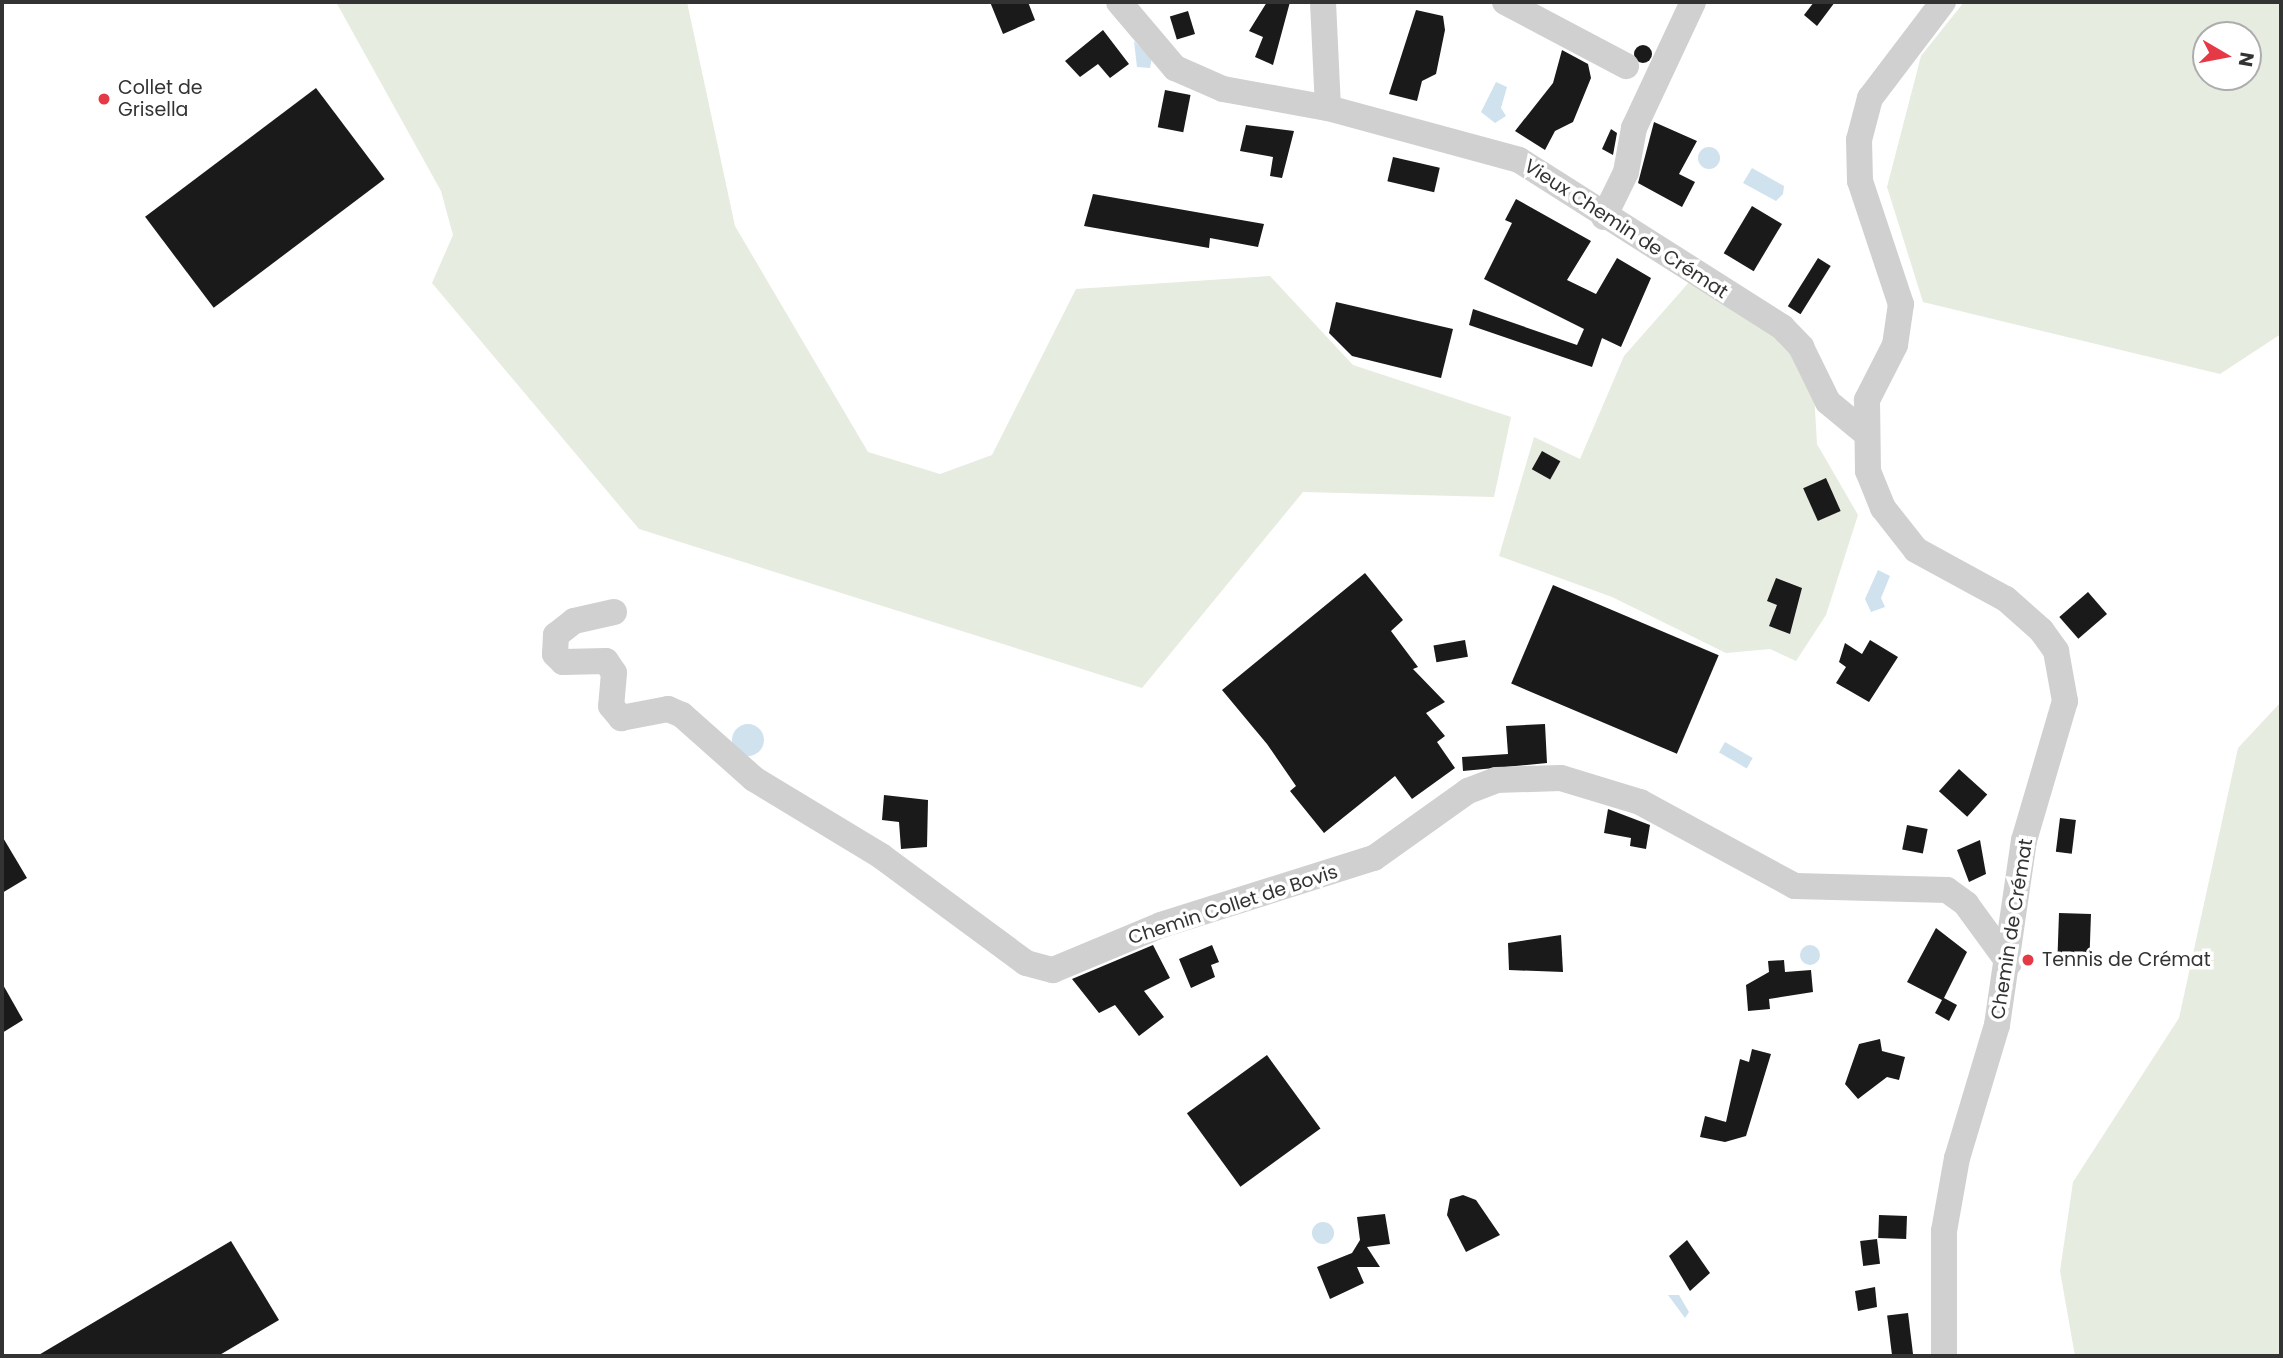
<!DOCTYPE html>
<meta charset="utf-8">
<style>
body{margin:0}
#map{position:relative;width:2283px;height:1358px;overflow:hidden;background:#fff;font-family:Poppins,sans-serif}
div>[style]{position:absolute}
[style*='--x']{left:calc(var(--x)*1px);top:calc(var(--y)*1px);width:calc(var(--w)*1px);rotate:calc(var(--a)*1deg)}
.green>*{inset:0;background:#e6ecdf}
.water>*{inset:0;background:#cfe2ee;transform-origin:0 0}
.round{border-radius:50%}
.building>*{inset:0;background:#1a1a1a;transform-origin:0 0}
.minor>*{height:26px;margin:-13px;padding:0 13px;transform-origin:13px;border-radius:13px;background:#d0d0d0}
.dots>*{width:19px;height:19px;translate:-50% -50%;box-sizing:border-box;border:4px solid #fff;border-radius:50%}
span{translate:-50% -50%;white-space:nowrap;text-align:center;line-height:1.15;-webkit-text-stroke:7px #fff;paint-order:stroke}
.poi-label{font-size:19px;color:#333}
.left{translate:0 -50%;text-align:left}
.street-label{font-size:19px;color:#333}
.frame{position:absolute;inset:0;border:4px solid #333;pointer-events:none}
.north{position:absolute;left:2192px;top:21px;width:70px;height:70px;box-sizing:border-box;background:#fff;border:2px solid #adadad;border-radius:50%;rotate:100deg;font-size:19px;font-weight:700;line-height:28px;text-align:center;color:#333}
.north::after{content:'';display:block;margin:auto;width:24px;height:32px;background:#e63946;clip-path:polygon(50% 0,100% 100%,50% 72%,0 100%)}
</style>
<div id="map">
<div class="green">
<i style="clip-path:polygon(336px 2px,687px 2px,735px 226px,868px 452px,940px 474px,992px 455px,1076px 289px,1270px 276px,1353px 365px,1511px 417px,1494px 497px,1303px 492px,1142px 688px,639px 529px,432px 283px,453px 235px,441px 191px)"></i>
<i style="clip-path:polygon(evenodd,1964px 2px,2281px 2px,2281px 334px,2220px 374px,1923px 302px,1887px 187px,1921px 56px,1964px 2px,2206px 35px,2248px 35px,2248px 77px,2206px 77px,2206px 35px)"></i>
<i style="clip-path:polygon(1691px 280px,1770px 331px,1792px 356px,1814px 392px,1817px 444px,1858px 515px,1826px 615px,1796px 661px,1770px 649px,1726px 653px,1612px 597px,1499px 556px,1534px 437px,1580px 459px,1624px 356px)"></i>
<i style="clip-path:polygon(2281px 702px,2281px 1356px,2075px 1356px,2060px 1271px,2073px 1182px,2179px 1018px,2238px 748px)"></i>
</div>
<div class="water">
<i style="clip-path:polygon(1134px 41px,1152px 58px,1150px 68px,1137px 67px)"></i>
<i style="clip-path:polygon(1496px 82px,1507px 87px,1501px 108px,1506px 116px,1495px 123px,1481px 112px)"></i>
<i class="round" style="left:1698px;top:147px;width:22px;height:22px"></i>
<i style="clip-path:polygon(1752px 168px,1784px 186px,1783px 194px,1776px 201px,1743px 183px)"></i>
<i style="clip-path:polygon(1878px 570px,1890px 576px,1881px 598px,1885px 607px,1871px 612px,1865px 599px)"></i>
<i class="round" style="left:732px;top:724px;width:32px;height:32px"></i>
<i style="left:1725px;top:742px;width:32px;height:12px;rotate:30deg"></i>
<i class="round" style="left:1800px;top:945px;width:20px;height:20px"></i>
<i class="round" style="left:1312px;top:1222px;width:22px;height:22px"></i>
<i style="clip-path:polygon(1668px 1295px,1679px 1295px,1689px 1312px,1685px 1318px)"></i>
</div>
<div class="building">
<i style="clip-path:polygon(990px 2px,1028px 2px,1035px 20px,1003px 34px)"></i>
<i style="clip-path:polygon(1267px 2px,1290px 2px,1273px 65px,1255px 57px,1263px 37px,1249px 31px)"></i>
<i style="clip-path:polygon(1814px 2px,1835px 2px,1817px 26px,1804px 15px)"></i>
<i style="clip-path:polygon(1416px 10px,1443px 16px,1445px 30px,1436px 74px,1422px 81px,1417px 101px,1389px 94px)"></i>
<i style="left:1188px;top:11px;width:24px;height:19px;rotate:73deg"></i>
<i style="clip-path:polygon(1103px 30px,1129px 64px,1110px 78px,1098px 64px,1080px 77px,1065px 61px)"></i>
<i class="round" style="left:1634px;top:45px;width:18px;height:18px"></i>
<i style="clip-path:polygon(1562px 50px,1588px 64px,1591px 78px,1573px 122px,1555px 131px,1545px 150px,1515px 131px,1553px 83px)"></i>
<i style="left:316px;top:88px;width:114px;height:214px;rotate:53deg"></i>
<i style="left:1165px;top:90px;width:26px;height:38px;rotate:11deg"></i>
<i style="clip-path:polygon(1654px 122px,1697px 141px,1679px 174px,1695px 182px,1682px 207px,1638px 183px)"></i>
<i style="clip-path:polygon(1246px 125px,1294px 131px,1282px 178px,1270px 176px,1273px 157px,1240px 151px)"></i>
<i style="clip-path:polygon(1611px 129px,1617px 133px,1613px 155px,1602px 149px)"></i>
<i style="left:1393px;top:157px;width:48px;height:25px;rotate:13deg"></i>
<i style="clip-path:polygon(1093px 194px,1264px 224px,1258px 247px,1210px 238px,1209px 248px,1084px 226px)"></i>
<i style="clip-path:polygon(1516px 199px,1591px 241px,1567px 280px,1596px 294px,1617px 258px,1651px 278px,1621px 347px,1602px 338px,1592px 367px,1469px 325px,1473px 309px,1577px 345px,1584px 329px,1484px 279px,1512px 223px,1505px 220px)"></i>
<i style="left:1752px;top:206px;width:35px;height:55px;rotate:31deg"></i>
<i style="left:1818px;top:258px;width:15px;height:57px;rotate:32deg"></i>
<i style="clip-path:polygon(1336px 302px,1453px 329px,1441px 378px,1352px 356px,1329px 333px)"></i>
<i style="left:1542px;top:451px;width:21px;height:21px;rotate:29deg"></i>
<i style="left:1826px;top:478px;width:36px;height:25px;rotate:66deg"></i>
<i style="clip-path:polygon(1365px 573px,1403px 620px,1391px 631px,1418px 667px,1413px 669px,1445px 702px,1426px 713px,1445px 736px,1437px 742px,1455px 768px,1412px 799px,1395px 776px,1324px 833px,1290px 791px,1296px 786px,1267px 744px,1222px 690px)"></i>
<i style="clip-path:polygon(1776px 578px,1802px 588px,1790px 634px,1769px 626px,1777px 605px,1767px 601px)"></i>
<i style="left:1553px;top:585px;width:180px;height:107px;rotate:23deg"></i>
<i style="left:2088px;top:592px;width:29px;height:38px;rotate:49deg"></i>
<i style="left:1465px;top:640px;width:17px;height:32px;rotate:80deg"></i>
<i style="clip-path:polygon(1870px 640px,1898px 657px,1869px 702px,1836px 683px,1846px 667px,1839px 662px,1845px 643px,1862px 654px)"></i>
<i style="clip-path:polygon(1545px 724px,1547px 763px,1463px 771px,1462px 757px,1508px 754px,1506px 726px)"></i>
<i style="left:1959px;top:769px;width:38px;height:30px;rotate:42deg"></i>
<i style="clip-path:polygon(884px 795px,928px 800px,927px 847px,901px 849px,899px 822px,882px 820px)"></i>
<i style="clip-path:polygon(1608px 809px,1650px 825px,1646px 849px,1630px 846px,1631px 838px,1604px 833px)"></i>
<i style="left:2060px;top:818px;width:16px;height:34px;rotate:7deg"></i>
<i style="left:1907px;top:825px;width:21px;height:25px;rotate:11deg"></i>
<i style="clip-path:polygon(2px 836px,27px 878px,2px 893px)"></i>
<i style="clip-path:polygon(1980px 840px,1986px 874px,1969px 882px,1957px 850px)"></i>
<i style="left:2059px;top:913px;width:32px;height:50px;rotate:2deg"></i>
<i style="clip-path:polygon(1936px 928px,1967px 952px,1944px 998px,1957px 1005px,1949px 1021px,1935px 1013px,1942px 1000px,1907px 982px)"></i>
<i style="clip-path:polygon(1561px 935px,1563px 972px,1509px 970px,1508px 943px)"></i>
<i style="clip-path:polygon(1153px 945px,1170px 978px,1144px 991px,1164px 1017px,1139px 1036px,1115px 1005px,1099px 1013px,1072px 979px)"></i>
<i style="clip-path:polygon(1212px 945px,1219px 962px,1211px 965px,1215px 977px,1191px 988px,1179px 959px)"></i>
<i style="clip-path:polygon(1784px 960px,1785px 972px,1811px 970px,1813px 992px,1769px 999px,1770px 1009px,1748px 1011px,1746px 985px,1769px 972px,1768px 961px)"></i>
<i style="clip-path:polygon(2px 983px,23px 1020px,2px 1033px)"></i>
<i style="clip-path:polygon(1880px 1039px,1882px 1051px,1905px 1057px,1899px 1080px,1887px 1077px,1858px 1099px,1845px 1084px,1859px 1044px)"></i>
<i style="clip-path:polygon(1752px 1049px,1771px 1054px,1746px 1136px,1725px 1142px,1700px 1137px,1705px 1116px,1726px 1122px,1740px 1059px,1749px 1062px)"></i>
<i style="left:1267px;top:1055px;width:91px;height:99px;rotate:54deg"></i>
<i style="clip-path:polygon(1463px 1195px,1476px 1200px,1500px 1235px,1466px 1252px,1447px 1215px,1450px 1199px)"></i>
<i style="clip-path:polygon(1385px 1214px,1390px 1244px,1367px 1247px,1380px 1267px,1357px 1267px,1364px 1283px,1330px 1299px,1317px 1267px,1352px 1253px,1360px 1240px,1357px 1217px)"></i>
<i style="left:1879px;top:1215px;width:28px;height:23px;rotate:2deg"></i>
<i style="left:1877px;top:1239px;width:25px;height:17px;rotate:83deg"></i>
<i style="clip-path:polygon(1687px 1240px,1710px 1273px,1690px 1291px,1669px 1256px)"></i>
<i style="clip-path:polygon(231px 1241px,279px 1320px,218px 1356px,37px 1356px)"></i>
<i style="clip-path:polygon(1875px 1287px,1877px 1307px,1858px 1311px,1855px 1291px)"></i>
<i style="left:1908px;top:1313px;width:43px;height:21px;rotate:83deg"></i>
</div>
<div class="minor">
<i style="--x:1119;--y:2;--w:87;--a:49.7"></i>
<i style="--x:1175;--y:68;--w:52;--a:23.6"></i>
<i style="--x:1223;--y:89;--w:107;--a:10.3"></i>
<i style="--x:1328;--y:108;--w:198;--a:15.2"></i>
<i style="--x:1519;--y:160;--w:312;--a:32.4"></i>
<i style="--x:1782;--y:327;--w:28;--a:46"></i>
<i style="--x:1801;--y:347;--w:61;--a:63.9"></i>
<i style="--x:1828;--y:402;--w:45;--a:39.6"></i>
<i style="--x:1323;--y:2;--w:106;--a:87.3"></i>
<i style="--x:1505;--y:2;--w:137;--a:27.9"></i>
<i style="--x:1943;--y:2;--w:121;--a:127.2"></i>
<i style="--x:1870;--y:98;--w:43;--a:104.7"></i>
<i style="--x:1859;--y:140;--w:41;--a:88.6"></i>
<i style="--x:1860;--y:181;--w:130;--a:71.6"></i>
<i style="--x:1901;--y:304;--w:41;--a:98.3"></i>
<i style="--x:1895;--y:345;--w:62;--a:117"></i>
<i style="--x:1867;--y:400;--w:71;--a:89.2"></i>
<i style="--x:1868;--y:471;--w:40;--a:68"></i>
<i style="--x:1883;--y:508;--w:53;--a:51.8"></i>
<i style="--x:1916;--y:550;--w:102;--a:28.6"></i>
<i style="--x:2006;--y:599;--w:47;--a:41.5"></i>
<i style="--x:2041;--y:630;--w:26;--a:54"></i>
<i style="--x:2056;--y:651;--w:51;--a:79.8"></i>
<i style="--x:2065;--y:701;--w:145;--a:106.4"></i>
<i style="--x:2024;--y:840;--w:187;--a:98.3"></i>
<i style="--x:1997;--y:1025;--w:139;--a:106.7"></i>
<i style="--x:1957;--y:1158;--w:74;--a:100.1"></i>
<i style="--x:1944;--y:1231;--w:125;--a:90"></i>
<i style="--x:1604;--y:217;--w:50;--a:-63.9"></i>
<i style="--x:1626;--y:172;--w:45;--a:-79.7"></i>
<i style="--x:1634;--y:128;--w:139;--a:-64.9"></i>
<i style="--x:614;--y:612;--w:41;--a:167.3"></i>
<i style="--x:574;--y:621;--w:23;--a:142"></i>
<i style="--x:556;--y:635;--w:19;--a:93"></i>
<i style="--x:555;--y:654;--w:11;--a:45"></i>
<i style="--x:563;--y:662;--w:43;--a:-1.3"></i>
<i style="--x:606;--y:661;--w:14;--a:56"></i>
<i style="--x:614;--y:673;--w:33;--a:95"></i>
<i style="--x:611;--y:706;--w:16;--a:50"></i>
<i style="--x:621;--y:718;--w:48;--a:-10.8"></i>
<i style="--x:668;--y:709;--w:15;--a:23"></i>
<i style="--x:682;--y:715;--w:96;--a:41.6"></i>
<i style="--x:754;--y:779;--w:149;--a:31.2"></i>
<i style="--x:881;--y:856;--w:180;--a:36.4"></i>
<i style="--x:1026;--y:963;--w:28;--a:15"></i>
<i style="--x:1053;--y:970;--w:117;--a:-22.6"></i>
<i style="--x:1161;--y:925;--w:223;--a:-17.5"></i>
<i style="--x:1374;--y:858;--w:115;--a:-35.5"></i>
<i style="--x:1468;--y:791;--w:30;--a:-21"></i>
<i style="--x:1496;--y:780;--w:65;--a:-1.8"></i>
<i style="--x:1561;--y:778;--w:83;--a:16.9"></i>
<i style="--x:1640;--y:802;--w:176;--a:28.5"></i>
<i style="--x:1795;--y:886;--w:152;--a:1.5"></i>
<i style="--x:1947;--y:890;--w:24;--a:36"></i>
<i style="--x:1966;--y:904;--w:73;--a:53.9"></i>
</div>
<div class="dots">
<i style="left:104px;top:99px;background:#e63946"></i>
<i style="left:2028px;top:960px;background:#e63946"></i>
</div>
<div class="poi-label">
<span class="left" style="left:118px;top:99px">Collet de<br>Grisella</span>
<span class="left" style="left:2042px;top:960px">Tennis de Crémat</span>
</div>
<div class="street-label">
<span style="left:1626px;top:229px;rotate:33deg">Vieux Chemin de Crémat</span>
<span style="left:1233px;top:905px;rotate:-18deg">Chemin Collet de Bovis</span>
<span style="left:2012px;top:929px;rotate:-81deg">Chemin de Crémat</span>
</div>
<div class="frame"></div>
<div class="north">N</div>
</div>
